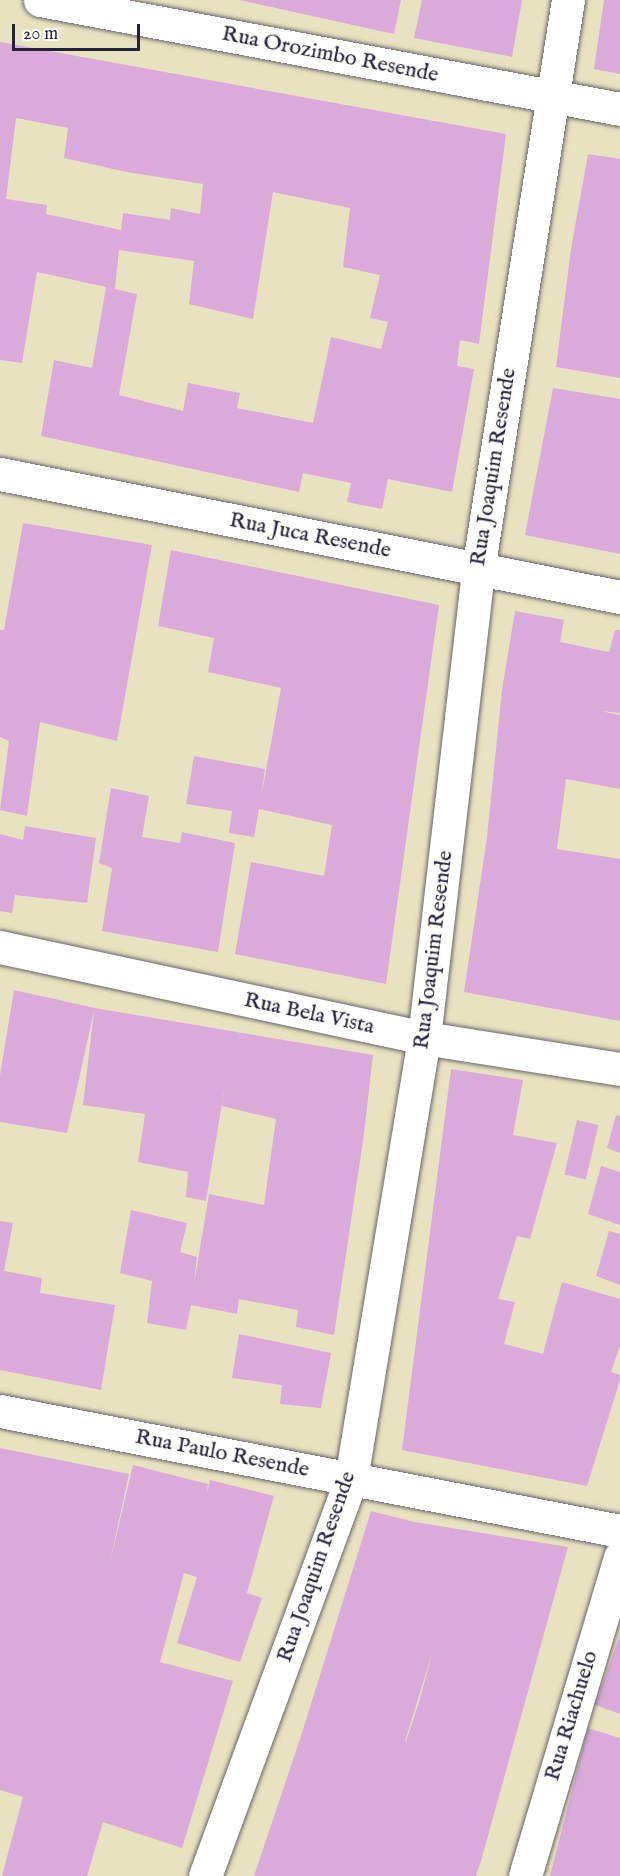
<!DOCTYPE html>
<style>
body{margin:0}
#map{position:relative;width:620px;height:1876px;overflow:hidden;background:#e9e2c1;font-family:"IM FELL English",serif}
div>[style]{position:absolute}
[style*='--x']{left:calc(var(--x)*1px);top:calc(var(--y)*1px);width:calc(var(--w)*1px);rotate:calc(var(--a)*1deg)}
.building>*{inset:0;background:#daabda;transform-origin:0 0}
.roads{filter:drop-shadow(0 0 2px #68656a) drop-shadow(0 0 2px #68656a)}
.minor>*{height:33px;margin:-16.5px;padding:0 16.5px;transform-origin:16.5px;border-radius:16.5px;background:#fff}
span{translate:-50% -50%;white-space:nowrap;text-align:center;line-height:1.15;-webkit-text-stroke:4.5px #fdfcf7;paint-order:stroke}
.street-label{font-size:22px;color:#22223b}
.scale{position:absolute;left:12px;top:24px;width:128px;height:27px;box-sizing:border-box;border:3px solid #22223b;border-top:0;padding-left:8px;font-size:18px;line-height:21px;white-space:nowrap;color:#22223b;-webkit-text-stroke:4px #fdfcf7;paint-order:stroke}
</style>
<div id="map">
<div class="building">
<i style="clip-path:polygon(239px 0,401px 0,394px 34px)"></i>
<i style="clip-path:polygon(422px 0,522px 0,512px 57px,414px 38px)"></i>
<i style="clip-path:polygon(604px 0,620px 0,620px 74px,594px 69px)"></i>
<i style="clip-path:polygon(evenodd,0 42px,506px 134px,479px 344px,460px 340px,457px 366px,474px 369px,452px 492px,388px 479px,382px 509px,347px 502px,351px 483px,303px 473px,299px 492px,41px 436px,54px 360px,92px 368px,106px 287px,37px 272px,22px 363px,0 360px,0 42px,16px 118px,68px 128px,64px 158px,127px 172px,203px 184px,200px 214px,171px 208px,170px 220px,123px 213px,121px 230px,46px 214px,47px 205px,6px 199px,16px 118px,0 42px,273px 192px,350px 208px,343px 267px,380px 275px,370px 318px,388px 322px,381px 349px,331px 337px,313px 423px,237px 408px,240px 393px,188px 383px,183px 411px,119px 395px,137px 294px,115px 289px,119px 250px,194px 261px,189px 304px,253px 319px,273px 192px)"></i>
<i style="clip-path:polygon(588px 154px,620px 159px,620px 378px,556px 367px,571px 249px)"></i>
<i style="clip-path:polygon(553px 388px,620px 399px,620px 554px,525px 535px)"></i>
<i style="clip-path:polygon(23px 523px,152px 545px,117px 741px,40px 722px,27px 816px,0 810px,9px 741px,0 737px,0 630px,4px 630px)"></i>
<i style="clip-path:polygon(171px 550px,439px 605px,386px 984px,235px 954px,251px 862px,324px 876px,332px 825px,259px 809px,254px 837px,229px 833px,232px 811px,186px 804px,194px 756px,265px 769px,261px 798px,281px 688px,208px 672px,214px 638px,158px 626px)"></i>
<i style="clip-path:polygon(515px 611px,564px 620px,560px 642px,609px 652px,615px 630px,620px 630px,620px 713px,601px 711px,620px 715px,620px 789px,566px 779px,557px 849px,620px 859px,620px 1021px,464px 992px,487px 837px,502px 690px)"></i>
<i style="clip-path:polygon(111px 788px,149px 796px,142px 837px,180px 843px,182px 832px,235px 843px,218px 952px,102px 931px,112px 868px,99px 863px)"></i>
<i style="clip-path:polygon(25px 826px,96px 838px,87px 903px,15px 895px,12px 913px,0 911px,0 834px,23px 840px)"></i>
<i style="clip-path:polygon(14px 990px,95px 1008px,373px 1055px,364px 1134px,334px 1335px,296px 1327px,298px 1310px,239px 1299px,237px 1314px,191px 1305px,186px 1330px,147px 1323px,152px 1281px,120px 1273px,131px 1210px,187px 1223px,180px 1252px,197px 1257px,194px 1284px,209px 1194px,264px 1205px,276px 1119px,222px 1106px,225px 1085px,206px 1201px,186px 1197px,188px 1172px,138px 1162px,145px 1114px,83px 1105px,94px 1011px,67px 1133px,0 1122px,0 1075px)"></i>
<i style="clip-path:polygon(451px 1069px,523px 1080px,513px 1135px,557px 1143px,530px 1239px,517px 1236px,498px 1299px,515px 1302px,504px 1344px,543px 1354px,562px 1282px,620px 1299px,620px 1346px,611px 1372px,620px 1375px,620px 1380px,587px 1486px,402px 1450px)"></i>
<i style="clip-path:polygon(616px 1115px,620px 1116px,620px 1153px,607px 1148px)"></i>
<i style="left:577px;top:1120px;width:22px;height:56px;rotate:13deg"></i>
<i style="clip-path:polygon(601px 1166px,620px 1172px,620px 1225px,588px 1214px)"></i>
<i style="clip-path:polygon(0 1221px,13px 1223px,4px 1271px,42px 1278px,40px 1293px,115px 1305px,101px 1390px,0 1370px)"></i>
<i style="clip-path:polygon(609px 1231px,620px 1234px,620px 1285px,596px 1276px)"></i>
<i style="clip-path:polygon(239px 1334px,331px 1353px,321px 1408px,280px 1404px,282px 1385px,232px 1378px)"></i>
<i style="clip-path:polygon(0 1448px,129px 1474px,109px 1567px,133px 1465px,208px 1484px,207px 1492px,210px 1480px,274px 1496px,247px 1593px,262px 1598px,240px 1662px,177px 1643px,197px 1577px,184px 1573px,160px 1662px,233px 1681px,182px 1848px,103px 1822px,87px 1876px,2px 1876px,23px 1797px,0 1790px)"></i>
<i style="clip-path:polygon(evenodd,371px 1511px,415px 1522px,568px 1547px,481px 1861px,476px 1876px,254px 1876px,301px 1736px,371px 1511px,433px 1651px,419px 1702px,406px 1741px,405px 1741px,433px 1651px)"></i>
<i style="clip-path:polygon(620px 1635px,620px 1714px,595px 1705px)"></i>
<i style="clip-path:polygon(588px 1728px,620px 1738px,620px 1876px,550px 1876px)"></i>
</div>
<div class="roads">
<div class="minor">
<i style="--x:40;--y:0;--w:590;--a:10.64"></i>
<i style="--x:0;--y:474;--w:632;--a:11.22"></i>
<i style="--x:0;--y:947;--w:434;--a:12.1"></i>
<i style="--x:424;--y:1038;--w:198;--a:9"></i>
<i style="--x:0;--y:1411;--w:632;--a:10.95"></i>
<i style="--x:205;--y:1876;--w:423;--a:-69.8"></i>
<i style="--x:351;--y:1479;--w:447;--a:-80.6"></i>
<i style="--x:424;--y:1038;--w:471;--a:-83.4"></i>
<i style="--x:478;--y:570;--w:577;--a:-81.03"></i>
<i style="--x:525;--y:1876;--w:333;--a:-73.4"></i>
</div>
</div>
<div class="street-label">
<span style="left:330px;top:55px;rotate:11deg">Rua Orozimbo Resende</span>
<span style="left:494px;top:467px;rotate:-81deg">Rua Joaquim Resende</span>
<span style="left:310px;top:536px;rotate:11deg">Rua Juca Resende</span>
<span style="left:434px;top:950px;rotate:-83deg">Rua Joaquim Resende</span>
<span style="left:309px;top:1014px;rotate:12deg">Rua Bela Vista</span>
<span style="left:222px;top:1454px;rotate:11deg">Rua Paulo Resende</span>
<span style="left:317px;top:1567px;rotate:-71deg">Rua Joaquim Resende</span>
<span style="left:572px;top:1716px;rotate:-73deg">Rua Riachuelo</span>
</div>
<div class="scale">20 m</div>
</div>
